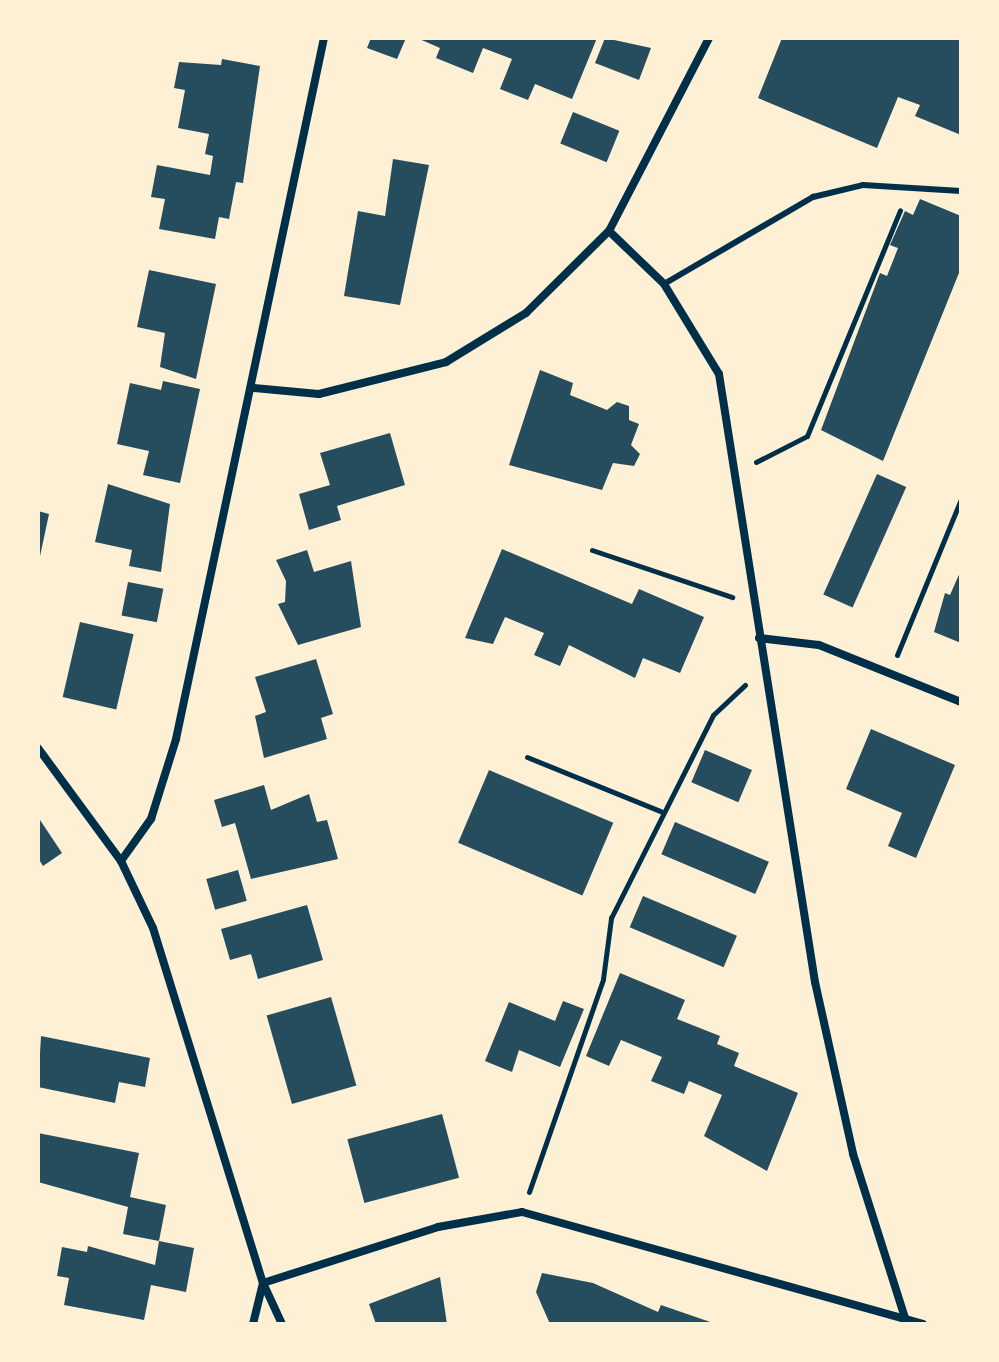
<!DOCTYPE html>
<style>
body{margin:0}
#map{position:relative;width:999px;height:1362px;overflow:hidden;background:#fdf0d5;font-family:"Open Sans",sans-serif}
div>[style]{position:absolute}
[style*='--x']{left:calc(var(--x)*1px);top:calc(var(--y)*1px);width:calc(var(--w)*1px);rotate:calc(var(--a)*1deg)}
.building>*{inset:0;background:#264d5e;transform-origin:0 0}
.path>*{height:5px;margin:-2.5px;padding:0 2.5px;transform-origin:2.5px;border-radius:2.5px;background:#003049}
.service>*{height:6px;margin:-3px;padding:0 3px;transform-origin:3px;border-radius:3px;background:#003049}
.minor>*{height:8px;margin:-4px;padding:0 4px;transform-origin:4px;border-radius:4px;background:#003049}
span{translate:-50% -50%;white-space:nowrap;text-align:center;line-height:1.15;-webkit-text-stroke:6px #fdf0d5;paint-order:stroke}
.frame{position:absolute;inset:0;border:40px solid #fdf0d5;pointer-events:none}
</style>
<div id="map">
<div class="building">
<i style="clip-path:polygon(371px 38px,406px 38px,397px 59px,367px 48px)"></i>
<i style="clip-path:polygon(417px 38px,597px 38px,572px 99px,535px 84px,528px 100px,500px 89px,512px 59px,483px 48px,473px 73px,436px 58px,440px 48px)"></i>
<i style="clip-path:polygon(605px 38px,651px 48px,639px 80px,595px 63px)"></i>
<i style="clip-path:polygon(782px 38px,961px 38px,961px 135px,915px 116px,920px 105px,898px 97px,877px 148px,758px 98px)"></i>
<i style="clip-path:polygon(222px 59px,260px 66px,243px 183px,236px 182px,229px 219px,219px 217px,215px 239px,159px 229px,165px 199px,151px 197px,157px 165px,210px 175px,213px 156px,205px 154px,209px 134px,178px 128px,185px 90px,174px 88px,179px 62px,221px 65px)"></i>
<i style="left:573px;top:112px;width:50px;height:34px;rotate:22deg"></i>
<i style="clip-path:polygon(393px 159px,429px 165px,400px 305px,344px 296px,358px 211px,385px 216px)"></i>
<i style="clip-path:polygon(920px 199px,961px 216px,961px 268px,883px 461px,821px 430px,880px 273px,887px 276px,898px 248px,890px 245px,905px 211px,913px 215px)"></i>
<i style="clip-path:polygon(149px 270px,216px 284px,196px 379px,160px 367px,165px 333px,137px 327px)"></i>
<i style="clip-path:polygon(540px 370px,573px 383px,570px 395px,607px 410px,617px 402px,629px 406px,629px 420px,639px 424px,631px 445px,640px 454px,634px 466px,613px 463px,602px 490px,509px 465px)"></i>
<i style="clip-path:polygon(163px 381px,200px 389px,180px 483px,143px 475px,149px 451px,117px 444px,130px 383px,161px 390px)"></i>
<i style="clip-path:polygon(390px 433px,405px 485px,337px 506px,341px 520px,309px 530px,299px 494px,330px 485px,320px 453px)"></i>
<i style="left:877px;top:474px;width:32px;height:132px;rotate:24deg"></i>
<i style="clip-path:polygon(108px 484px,170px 504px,161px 572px,129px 566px,132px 550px,95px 542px)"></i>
<i style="clip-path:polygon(38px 511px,49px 514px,39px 561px,38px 561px)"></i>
<i style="clip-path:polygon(502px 549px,632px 604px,639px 589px,704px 617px,680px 673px,643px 658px,635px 678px,569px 645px,560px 666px,534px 655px,544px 633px,505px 617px,493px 644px,465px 638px)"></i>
<i style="clip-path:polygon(307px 550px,314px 572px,351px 561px,361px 627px,298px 645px,278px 604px,285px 602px,286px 581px,276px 560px)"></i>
<i style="clip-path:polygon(961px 570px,961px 643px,934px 632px,945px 593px,950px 595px)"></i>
<i style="left:128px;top:582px;width:36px;height:34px;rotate:11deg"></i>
<i style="left:80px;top:622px;width:55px;height:77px;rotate:13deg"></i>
<i style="clip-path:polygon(316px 659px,333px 714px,321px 718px,327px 739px,264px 758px,255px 716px,266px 712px,255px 677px)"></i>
<i style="clip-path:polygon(871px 729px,955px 765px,916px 858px,888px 846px,902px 813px,846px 789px)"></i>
<i style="left:705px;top:750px;width:51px;height:35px;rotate:23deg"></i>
<i style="left:489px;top:770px;width:135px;height:79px;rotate:23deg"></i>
<i style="clip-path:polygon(264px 785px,271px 810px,309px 794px,317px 822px,327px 820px,338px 859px,251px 879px,235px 823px,222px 827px,214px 800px)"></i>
<i style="clip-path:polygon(38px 817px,62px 853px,43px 866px,38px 858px)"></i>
<i style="left:675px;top:822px;width:102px;height:35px;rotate:23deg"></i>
<i style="left:238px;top:870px;width:32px;height:33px;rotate:74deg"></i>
<i style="left:643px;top:896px;width:102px;height:34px;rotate:23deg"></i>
<i style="clip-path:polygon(307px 905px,323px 960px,258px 979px,251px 954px,230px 960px,221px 929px)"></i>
<i style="clip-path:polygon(620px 973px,685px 1000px,677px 1019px,720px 1036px,717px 1044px,739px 1053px,734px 1066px,798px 1093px,767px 1171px,704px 1136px,722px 1095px,689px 1081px,684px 1094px,651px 1081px,662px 1057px,621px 1040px,609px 1066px,586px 1056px)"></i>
<i style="left:331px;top:997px;width:92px;height:67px;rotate:74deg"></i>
<i style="clip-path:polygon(563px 1001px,584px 1009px,560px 1067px,519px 1050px,512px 1072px,485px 1061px,509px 1002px,555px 1021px)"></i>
<i style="clip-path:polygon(41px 1036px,150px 1058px,145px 1087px,119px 1082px,115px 1103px,38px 1087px)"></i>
<i style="left:442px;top:1114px;width:66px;height:98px;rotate:75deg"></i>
<i style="clip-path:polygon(38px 1133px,139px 1153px,130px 1197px,166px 1205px,159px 1241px,123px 1234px,128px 1207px,38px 1182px)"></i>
<i style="clip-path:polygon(159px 1241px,194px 1248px,186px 1292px,151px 1285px,144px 1320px,64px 1305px,69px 1278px,57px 1276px,62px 1247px,87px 1252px,88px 1246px,155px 1265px)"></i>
<i style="clip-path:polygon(542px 1273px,593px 1283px,658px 1312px,661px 1305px,716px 1324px,550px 1324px,536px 1292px)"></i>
<i style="clip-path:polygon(440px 1277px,447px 1324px,376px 1324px,369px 1304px)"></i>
</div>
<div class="path">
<i style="--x:756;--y:462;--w:57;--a:-27"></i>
<i style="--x:807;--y:436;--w:244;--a:-67.6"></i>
<i style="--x:592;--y:550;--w:148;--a:18.6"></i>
<i style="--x:897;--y:655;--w:169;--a:-67.7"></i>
<i style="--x:527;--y:757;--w:144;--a:22.1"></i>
<i style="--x:529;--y:1192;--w:225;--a:-70.8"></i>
<i style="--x:603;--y:979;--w:62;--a:-82.5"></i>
<i style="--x:611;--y:918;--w:227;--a:-63.3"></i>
<i style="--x:713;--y:715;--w:44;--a:-43.2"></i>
</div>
<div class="service">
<i style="--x:664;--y:284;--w:173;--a:-30.3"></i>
<i style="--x:813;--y:197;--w:51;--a:-13.5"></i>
<i style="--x:863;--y:185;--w:98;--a:3.5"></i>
</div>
<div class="minor">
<i style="--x:609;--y:231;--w:76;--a:43.9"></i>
<i style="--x:664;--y:284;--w:105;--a:58.6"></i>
<i style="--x:719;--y:374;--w:616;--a:81.03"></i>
<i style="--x:815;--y:982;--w:176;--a:77.5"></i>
<i style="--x:853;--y:1154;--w:178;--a:72.4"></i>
<i style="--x:253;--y:388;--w:66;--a:5.2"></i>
<i style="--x:319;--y:394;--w:131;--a:-14.1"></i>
<i style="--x:446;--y:362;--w:94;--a:-31.5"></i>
<i style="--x:526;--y:313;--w:117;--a:-44.7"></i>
<i style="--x:609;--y:231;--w:217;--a:-62.6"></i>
<i style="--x:759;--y:638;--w:60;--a:6.7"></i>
<i style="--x:819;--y:645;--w:153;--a:21.9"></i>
<i style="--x:38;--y:748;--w:140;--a:53.7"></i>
<i style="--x:121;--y:861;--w:74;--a:64.5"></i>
<i style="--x:153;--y:928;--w:372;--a:72.8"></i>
<i style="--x:263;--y:1283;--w:42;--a:103.7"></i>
<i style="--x:121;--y:861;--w:52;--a:-54.5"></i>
<i style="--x:151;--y:819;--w:84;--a:-72.6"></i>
<i style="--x:176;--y:739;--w:716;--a:-78.08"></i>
<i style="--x:282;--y:1324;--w:45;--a:-114.9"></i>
<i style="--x:263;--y:1283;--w:184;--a:-17.7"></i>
<i style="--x:438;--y:1227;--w:85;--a:-10.1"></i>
<i style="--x:522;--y:1212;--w:416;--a:15.6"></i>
</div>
<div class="frame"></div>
</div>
